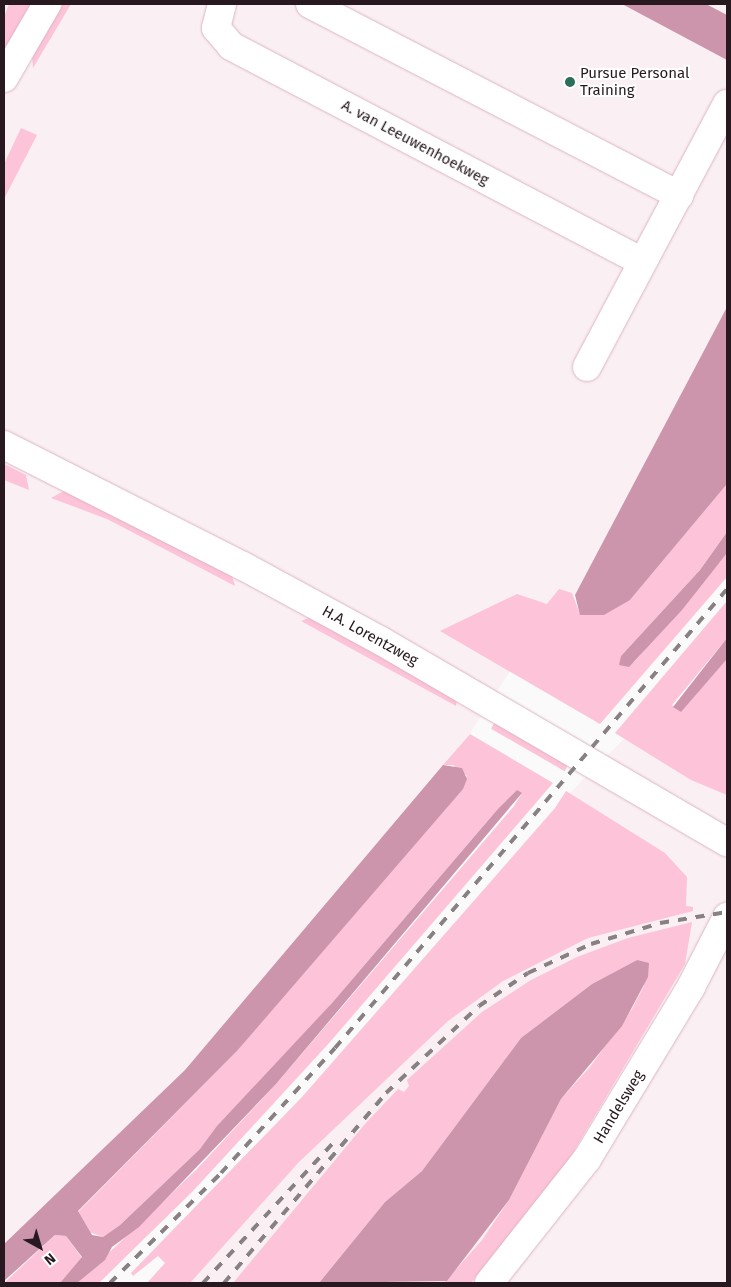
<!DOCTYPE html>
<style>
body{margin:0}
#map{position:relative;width:731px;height:1287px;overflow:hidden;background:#fafafa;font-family:"Fira Sans",sans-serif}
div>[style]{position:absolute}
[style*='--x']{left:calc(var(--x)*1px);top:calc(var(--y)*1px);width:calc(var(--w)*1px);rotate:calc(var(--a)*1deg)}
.built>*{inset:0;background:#faeff3}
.green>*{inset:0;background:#fdc3d9;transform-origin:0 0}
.water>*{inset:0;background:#cc95ab}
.roads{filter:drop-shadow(0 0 1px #dcb5c4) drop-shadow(0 0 1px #dcb5c4)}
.minor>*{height:28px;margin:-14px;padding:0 14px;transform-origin:14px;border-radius:14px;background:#fff}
.rail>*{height:4px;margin-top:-2px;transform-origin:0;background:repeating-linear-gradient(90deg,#888184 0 9px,transparent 0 18px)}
.dots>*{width:14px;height:14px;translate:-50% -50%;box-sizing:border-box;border:2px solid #fff;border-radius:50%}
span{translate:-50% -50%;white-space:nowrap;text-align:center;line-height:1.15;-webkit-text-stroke:4px #fff;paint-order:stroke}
.poi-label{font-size:15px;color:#27191f}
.left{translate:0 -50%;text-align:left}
.street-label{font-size:15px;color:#27191f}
.frame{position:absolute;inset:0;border:5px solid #27191f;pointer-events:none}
.north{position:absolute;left:15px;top:1222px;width:50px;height:50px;-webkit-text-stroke:4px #fff;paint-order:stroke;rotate:141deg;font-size:14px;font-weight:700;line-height:20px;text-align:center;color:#27191f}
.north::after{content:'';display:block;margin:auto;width:18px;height:22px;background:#27191f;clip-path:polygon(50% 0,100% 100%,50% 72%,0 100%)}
</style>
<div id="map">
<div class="built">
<i style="clip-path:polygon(4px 4px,727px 4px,727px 307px,575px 595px,529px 642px,470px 733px,185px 1070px,4px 1244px)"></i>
<i style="clip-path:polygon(727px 659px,727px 1283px,170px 1283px,569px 794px,633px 730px,681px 711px)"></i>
</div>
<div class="green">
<i style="clip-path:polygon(9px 4px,32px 4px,4px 52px,4px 17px)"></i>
<i style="clip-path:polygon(63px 4px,71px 4px,33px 68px,32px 56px)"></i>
<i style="clip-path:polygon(21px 128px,37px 135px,4px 199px,4px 164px)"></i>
<i style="clip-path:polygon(4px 464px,26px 475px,29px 490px,4px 480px)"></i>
<i style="clip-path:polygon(727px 484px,727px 532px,700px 570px,621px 656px,631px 664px,636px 660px,727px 553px,727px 577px,600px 724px,440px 631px,517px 594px,547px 604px,559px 589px,572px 593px,580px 614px,630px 600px)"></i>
<i style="clip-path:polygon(64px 491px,232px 576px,235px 586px,107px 519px,51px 498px)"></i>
<i style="clip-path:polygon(727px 601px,727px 638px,672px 705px,681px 711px,727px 659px,727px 795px,691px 780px,615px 733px)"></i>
<i style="clip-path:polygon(311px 617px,457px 699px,456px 706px,301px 621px)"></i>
<i style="left:496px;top:720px;width:85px;height:10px;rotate:30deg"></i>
<i style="clip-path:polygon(470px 734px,553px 783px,330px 1042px,193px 1191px,99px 1283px,77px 1283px,196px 1170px,276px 1084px,514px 806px,522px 793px,497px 810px,332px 1003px,200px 1149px,120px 1225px,103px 1237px,89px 1232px,78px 1212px,237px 1051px,467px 776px,453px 765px,443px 765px)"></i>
<i style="clip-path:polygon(566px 791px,665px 853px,687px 877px,686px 906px,693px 907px,693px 911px,588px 938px,503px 981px,448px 1021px,299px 1162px,190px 1283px,147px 1283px,165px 1263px,158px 1256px,133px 1276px,131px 1273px,302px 1097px,555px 808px)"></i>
<i style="clip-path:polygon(692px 922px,685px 964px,568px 1161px,471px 1283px,444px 1283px,482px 1240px,509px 1200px,561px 1099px,590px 1067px,632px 1009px,644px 986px,637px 960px,592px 984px,521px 1038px,422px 1171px,385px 1202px,319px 1283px,233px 1283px,365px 1124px,398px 1089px,404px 1092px,409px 1086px,407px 1080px,482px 1012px,531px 980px,577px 957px,628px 938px)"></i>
<i style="clip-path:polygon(55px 1235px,66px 1236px,82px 1258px,60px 1283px,4px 1283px)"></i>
</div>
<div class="water">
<i style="clip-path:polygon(622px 4px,706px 4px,727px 15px,727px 60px)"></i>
<i style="clip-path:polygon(727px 307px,727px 484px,630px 600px,604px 615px,580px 615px,575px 595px)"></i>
<i style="clip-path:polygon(727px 532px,727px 553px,682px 610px,629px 667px,619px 665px,621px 656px,700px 570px)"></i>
<i style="clip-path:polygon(727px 638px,727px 659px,681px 712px,673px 707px)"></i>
<i style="clip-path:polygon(443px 765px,462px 768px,467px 779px,463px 789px,237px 1051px,78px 1211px,92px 1235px,103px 1237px,120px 1225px,200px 1149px,217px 1126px,332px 1003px,497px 810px,517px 790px,522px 793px,276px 1084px,139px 1227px,112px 1247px,105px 1260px,77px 1283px,60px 1283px,82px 1257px,66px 1236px,55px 1235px,4px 1281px,4px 1244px,185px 1070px)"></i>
<i style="clip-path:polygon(637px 960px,649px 963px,648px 977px,622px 1026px,561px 1099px,509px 1200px,447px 1281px,319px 1283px,385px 1202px,422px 1171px,521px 1038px,592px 984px)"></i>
</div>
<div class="roads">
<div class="minor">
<i style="--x:222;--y:4;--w:25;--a:104"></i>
<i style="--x:216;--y:28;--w:23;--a:50"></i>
<i style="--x:231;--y:46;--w:464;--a:27.7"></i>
<i style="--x:310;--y:4;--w:416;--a:27.4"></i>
<i style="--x:4;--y:78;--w:86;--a:-59.8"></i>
<i style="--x:587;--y:367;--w:298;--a:-62"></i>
<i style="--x:4;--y:445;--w:268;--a:26.9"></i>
<i style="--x:243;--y:566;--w:157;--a:28.5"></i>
<i style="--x:381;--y:641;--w:400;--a:30.2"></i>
<i style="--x:489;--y:1283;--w:158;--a:-51.7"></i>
<i style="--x:587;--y:1159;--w:201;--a:-58.8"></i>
<i style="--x:691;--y:987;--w:79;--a:-62.8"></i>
</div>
</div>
<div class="rail">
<i style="--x:110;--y:1283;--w:156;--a:-44.7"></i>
<i style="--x:221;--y:1173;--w:169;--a:-47.6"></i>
<i style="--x:335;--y:1048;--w:604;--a:-49.5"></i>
<i style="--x:203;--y:1283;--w:192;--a:-47.1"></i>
<i style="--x:224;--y:1283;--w:250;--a:-49.5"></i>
<i style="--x:386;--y:1093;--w:127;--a:-43.1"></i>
<i style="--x:479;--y:1006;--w:59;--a:-34"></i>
<i style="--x:528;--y:973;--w:69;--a:-24.7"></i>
<i style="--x:591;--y:944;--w:72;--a:-16.9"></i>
<i style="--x:660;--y:923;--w:68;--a:-9.3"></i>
</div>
<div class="dots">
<i style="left:570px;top:82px;background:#2c6d5c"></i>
</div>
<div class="poi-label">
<span class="left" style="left:580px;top:82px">Pursue Personal<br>Training</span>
</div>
<div class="street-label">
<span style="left:415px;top:143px;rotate:28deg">A. van Leeuwenhoekweg</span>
<span style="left:370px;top:636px;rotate:29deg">H.A. Lorentzweg</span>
<span style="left:619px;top:1107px;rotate:-59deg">Handelsweg</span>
</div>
<div class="frame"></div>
<div class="north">N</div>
</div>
